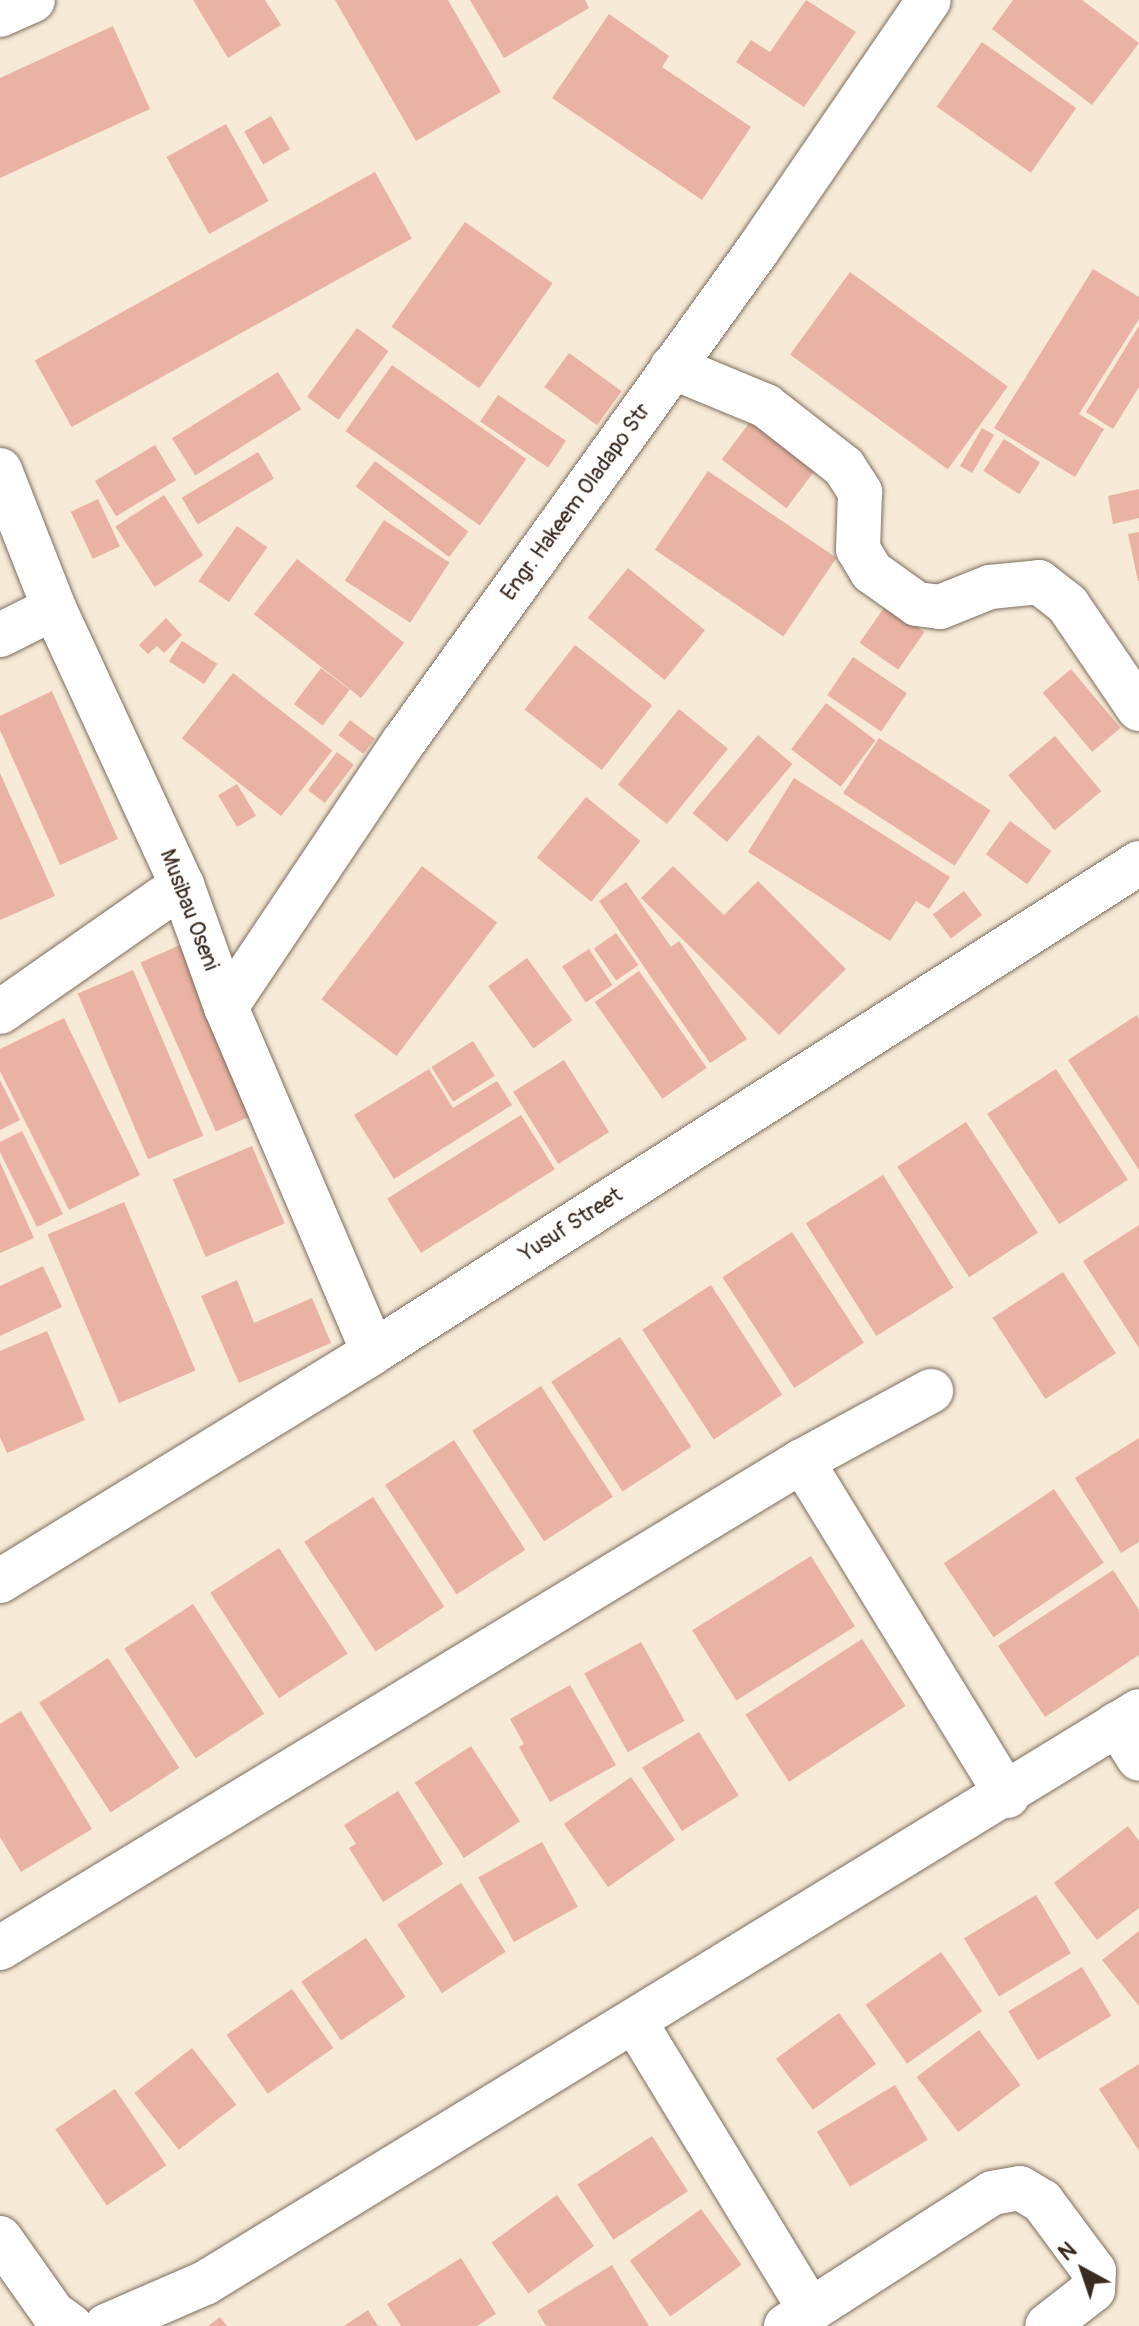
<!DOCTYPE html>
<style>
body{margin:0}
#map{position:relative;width:1139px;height:2326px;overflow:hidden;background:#f7ead6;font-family:Pangolin,sans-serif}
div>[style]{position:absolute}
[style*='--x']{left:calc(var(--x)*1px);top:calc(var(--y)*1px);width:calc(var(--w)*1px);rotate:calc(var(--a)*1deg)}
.building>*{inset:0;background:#eab2a2;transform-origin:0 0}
.roads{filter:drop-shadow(0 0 2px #7d6d5e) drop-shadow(0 0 2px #7d6d5e)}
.street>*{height:44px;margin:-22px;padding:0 22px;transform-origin:22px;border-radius:22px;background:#fff}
span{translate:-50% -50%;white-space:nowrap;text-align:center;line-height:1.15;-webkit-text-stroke:6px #fff;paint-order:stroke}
.street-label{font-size:22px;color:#3b2a1e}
.north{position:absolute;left:1043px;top:2230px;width:80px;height:80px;-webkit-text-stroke:6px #fff;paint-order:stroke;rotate:320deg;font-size:22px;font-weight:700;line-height:32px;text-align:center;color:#3b2a1e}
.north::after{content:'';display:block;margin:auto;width:28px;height:36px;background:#3b2a1e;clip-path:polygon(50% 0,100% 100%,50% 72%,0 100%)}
</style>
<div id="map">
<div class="building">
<i style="clip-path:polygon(193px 0,265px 0,281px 25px,228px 58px)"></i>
<i style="clip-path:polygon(335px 0,448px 0,501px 92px,416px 141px)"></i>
<i style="clip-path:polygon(470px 0,585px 0,589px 8px,504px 58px)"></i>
<i style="clip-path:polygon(806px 0,856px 32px,804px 107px,736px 62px,751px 40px,770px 52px)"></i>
<i style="clip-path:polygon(1013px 0,1082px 0,1139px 43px,1092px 105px,992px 29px)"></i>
<i style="clip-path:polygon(609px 14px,669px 56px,662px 67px,751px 127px,702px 200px,552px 98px)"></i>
<i style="clip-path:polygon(113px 26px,150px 109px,0 178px,0 78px)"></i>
<i style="left:982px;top:42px;width:115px;height:79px;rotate:35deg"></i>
<i style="left:271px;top:116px;width:38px;height:31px;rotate:60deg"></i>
<i style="left:226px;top:124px;width:88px;height:68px;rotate:61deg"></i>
<i style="left:375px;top:172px;width:76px;height:389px;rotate:61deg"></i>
<i style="left:465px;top:222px;width:107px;height:128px;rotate:35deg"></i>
<i style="clip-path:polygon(1093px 269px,1139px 297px,1139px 319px,1079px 414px,1104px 429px,1075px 477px,994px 428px)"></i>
<i style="left:850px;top:272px;width:195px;height:102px;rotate:36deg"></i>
<i style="clip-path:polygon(1139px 326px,1139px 387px,1113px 429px,1086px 412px)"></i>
<i style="left:357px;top:328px;width:39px;height:85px;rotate:36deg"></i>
<i style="left:569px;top:353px;width:65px;height:42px;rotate:36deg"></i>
<i style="left:392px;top:365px;width:164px;height:81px;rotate:35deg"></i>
<i style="left:278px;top:372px;width:44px;height:125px;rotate:58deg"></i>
<i style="left:498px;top:395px;width:82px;height:32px;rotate:34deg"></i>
<i style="left:750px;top:422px;width:81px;height:47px;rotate:37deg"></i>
<i style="left:982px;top:428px;width:14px;height:44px;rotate:30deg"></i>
<i style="left:1004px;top:439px;width:43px;height:38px;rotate:33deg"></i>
<i style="left:155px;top:445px;width:41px;height:70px;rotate:59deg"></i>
<i style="left:258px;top:452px;width:31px;height:89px;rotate:59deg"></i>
<i style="left:375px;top:461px;width:117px;height:32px;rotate:37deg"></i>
<i style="left:708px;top:471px;width:155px;height:95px;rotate:34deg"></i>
<i style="clip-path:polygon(1139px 489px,1139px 518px,1113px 524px,1108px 496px)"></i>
<i style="left:164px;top:495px;width:72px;height:58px;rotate:57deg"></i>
<i style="left:98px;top:499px;width:52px;height:30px;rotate:65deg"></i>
<i style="left:384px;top:520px;width:78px;height:72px;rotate:33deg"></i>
<i style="left:237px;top:526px;width:37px;height:67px;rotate:35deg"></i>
<i style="clip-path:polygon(1139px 532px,1139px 581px,1138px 581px,1128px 534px)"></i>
<i style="left:297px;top:559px;width:136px;height:70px;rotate:38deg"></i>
<i style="left:628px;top:568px;width:99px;height:64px;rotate:39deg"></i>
<i style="left:886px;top:605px;width:47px;height:46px;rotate:35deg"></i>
<i style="clip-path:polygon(166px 618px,182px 635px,164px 653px,157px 646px,148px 654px,139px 645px)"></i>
<i style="left:182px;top:641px;width:42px;height:24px;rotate:33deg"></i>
<i style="left:575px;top:645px;width:98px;height:82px;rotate:38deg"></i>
<i style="left:853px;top:657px;width:65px;height:46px;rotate:34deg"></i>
<i style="left:321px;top:668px;width:36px;height:45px;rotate:37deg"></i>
<i style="left:1071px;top:669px;width:77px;height:37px;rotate:50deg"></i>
<i style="left:233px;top:673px;width:126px;height:83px;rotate:38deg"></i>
<i style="clip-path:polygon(52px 691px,118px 839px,60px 865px,0 730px,0 716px)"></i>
<i style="left:826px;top:703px;width:62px;height:58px;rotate:37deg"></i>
<i style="left:679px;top:709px;width:63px;height:97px;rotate:39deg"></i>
<i style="left:350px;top:720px;width:31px;height:19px;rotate:37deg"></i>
<i style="left:758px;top:735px;width:45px;height:102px;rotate:40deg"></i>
<i style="left:1055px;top:736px;width:72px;height:61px;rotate:50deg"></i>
<i style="left:879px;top:738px;width:133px;height:66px;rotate:33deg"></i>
<i style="left:337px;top:752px;width:21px;height:48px;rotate:37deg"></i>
<i style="clip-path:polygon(0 773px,55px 896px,0 920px)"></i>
<i style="clip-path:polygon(794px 778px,950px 877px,929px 909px,916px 901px,890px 941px,748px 852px)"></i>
<i style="left:237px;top:784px;width:37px;height:22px;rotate:59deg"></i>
<i style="left:586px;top:797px;width:70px;height:78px;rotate:39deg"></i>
<i style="left:1010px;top:821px;width:51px;height:41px;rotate:36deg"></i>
<i style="left:422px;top:866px;width:94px;height:167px;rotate:37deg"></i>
<i style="clip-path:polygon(673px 866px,724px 915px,758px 881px,846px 969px,779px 1035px,641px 898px)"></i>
<i style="clip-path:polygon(626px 882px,671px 947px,679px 941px,747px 1039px,710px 1063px,599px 901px)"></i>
<i style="left:964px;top:891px;width:30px;height:39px;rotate:53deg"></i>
<i style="left:616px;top:933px;width:39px;height:27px;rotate:55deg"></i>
<i style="left:189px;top:941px;width:185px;height:53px;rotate:66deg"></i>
<i style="left:589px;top:949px;width:43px;height:32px;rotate:57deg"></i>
<i style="left:527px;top:958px;width:77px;height:48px;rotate:54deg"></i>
<i style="left:133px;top:970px;width:180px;height:60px;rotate:67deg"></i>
<i style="left:639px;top:971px;width:118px;height:54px;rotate:55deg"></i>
<i style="clip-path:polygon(1137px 1015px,1139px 1019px,1139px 1170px,1068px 1060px)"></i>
<i style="clip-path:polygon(64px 1018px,140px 1175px,69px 1210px,0 1071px,0 1049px)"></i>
<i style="left:473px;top:1041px;width:41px;height:49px;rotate:58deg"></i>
<i style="left:564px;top:1060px;width:85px;height:60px;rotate:58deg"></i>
<i style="clip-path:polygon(429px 1069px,453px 1108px,497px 1081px,512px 1105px,394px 1179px,354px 1115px)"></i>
<i style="left:1056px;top:1069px;width:132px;height:82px;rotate:57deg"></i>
<i style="clip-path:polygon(0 1080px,20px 1120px,0 1130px)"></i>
<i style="left:521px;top:1115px;width:64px;height:158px;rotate:58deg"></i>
<i style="left:966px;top:1122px;width:132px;height:82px;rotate:57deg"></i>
<i style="clip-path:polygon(22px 1131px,63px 1214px,37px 1227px,0 1152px,0 1142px)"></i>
<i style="left:252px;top:1146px;width:84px;height:86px;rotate:67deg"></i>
<i style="clip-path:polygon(0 1162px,34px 1238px,0 1253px)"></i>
<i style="left:883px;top:1175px;width:133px;height:91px;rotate:58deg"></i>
<i style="left:124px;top:1202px;width:183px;height:83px;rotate:67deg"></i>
<i style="clip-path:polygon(1139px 1225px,1139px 1348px,1083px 1261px)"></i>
<i style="left:792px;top:1232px;width:132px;height:83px;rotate:57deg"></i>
<i style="clip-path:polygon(43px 1266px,62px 1307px,0 1336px,0 1286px)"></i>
<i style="left:1063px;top:1272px;width:97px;height:84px;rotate:57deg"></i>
<i style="clip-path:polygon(237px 1280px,254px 1323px,312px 1298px,331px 1343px,239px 1383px,201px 1296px)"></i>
<i style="left:711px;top:1285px;width:131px;height:82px;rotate:57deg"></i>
<i style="clip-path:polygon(47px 1331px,85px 1420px,7px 1453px,0 1437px,0 1351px)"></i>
<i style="left:620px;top:1337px;width:131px;height:82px;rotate:57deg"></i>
<i style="left:541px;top:1386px;width:132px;height:82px;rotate:57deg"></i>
<i style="clip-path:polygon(1139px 1438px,1139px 1542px,1121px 1553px,1075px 1478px)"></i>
<i style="left:454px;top:1440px;width:131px;height:82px;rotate:57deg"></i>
<i style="left:1054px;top:1489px;width:89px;height:133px;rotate:56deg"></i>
<i style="left:373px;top:1497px;width:131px;height:82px;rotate:57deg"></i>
<i style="left:279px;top:1548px;width:126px;height:82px;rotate:57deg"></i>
<i style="left:811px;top:1556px;width:83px;height:140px;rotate:58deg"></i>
<i style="clip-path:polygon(1113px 1570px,1139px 1610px,1139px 1655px,1045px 1717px,998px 1646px)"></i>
<i style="left:193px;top:1604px;width:131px;height:82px;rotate:57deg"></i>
<i style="left:862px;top:1639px;width:80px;height:139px;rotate:57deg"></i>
<i style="left:641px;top:1642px;width:90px;height:65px;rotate:61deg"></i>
<i style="left:108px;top:1658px;width:131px;height:82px;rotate:57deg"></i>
<i style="clip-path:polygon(570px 1685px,616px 1765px,550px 1802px,519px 1747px,524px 1744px,510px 1719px)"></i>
<i style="clip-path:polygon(21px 1711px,92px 1829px,21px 1872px,0 1837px,0 1724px)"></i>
<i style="left:699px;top:1732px;width:75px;height:67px;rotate:58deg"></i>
<i style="left:471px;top:1746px;width:90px;height:67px;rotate:57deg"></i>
<i style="left:631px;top:1777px;width:77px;height:82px;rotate:55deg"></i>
<i style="clip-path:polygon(398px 1791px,443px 1864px,383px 1902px,349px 1848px,356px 1844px,344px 1825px)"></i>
<i style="clip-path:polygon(1128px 1826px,1139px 1841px,1139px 1908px,1097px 1940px,1054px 1883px)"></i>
<i style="left:542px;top:1842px;width:74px;height:73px;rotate:61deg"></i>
<i style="left:461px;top:1883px;width:82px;height:76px;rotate:57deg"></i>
<i style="left:1036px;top:1895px;width:68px;height:84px;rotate:59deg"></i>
<i style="clip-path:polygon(1139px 1931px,1139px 2006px,1102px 1960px)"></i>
<i style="left:366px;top:1938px;width:71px;height:78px;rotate:56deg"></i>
<i style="left:941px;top:1952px;width:72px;height:92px;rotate:55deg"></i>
<i style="left:1082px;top:1967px;width:57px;height:86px;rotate:59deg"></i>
<i style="left:292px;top:1989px;width:72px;height:80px;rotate:55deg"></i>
<i style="left:839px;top:2013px;width:63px;height:78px;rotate:54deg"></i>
<i style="left:979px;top:2030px;width:69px;height:78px;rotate:53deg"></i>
<i style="left:192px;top:2048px;width:72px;height:73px;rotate:52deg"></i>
<i style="clip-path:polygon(1139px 2064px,1139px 2151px,1099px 2089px)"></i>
<i style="left:895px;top:2085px;width:64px;height:91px;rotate:59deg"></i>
<i style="left:115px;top:2089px;width:92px;height:72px;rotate:56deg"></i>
<i style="left:652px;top:2136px;width:66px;height:89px;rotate:57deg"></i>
<i style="left:557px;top:2195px;width:63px;height:81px;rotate:54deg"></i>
<i style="left:701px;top:2209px;width:69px;height:88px;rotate:54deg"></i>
<i style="clip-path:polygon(461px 2258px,496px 2314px,477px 2326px,401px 2326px,387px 2304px)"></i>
<i style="clip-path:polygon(612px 2265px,649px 2326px,546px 2326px,537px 2311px)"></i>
<i style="clip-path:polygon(368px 2310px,378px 2326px,344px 2326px)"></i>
<i style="clip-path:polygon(220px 2317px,227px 2326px,208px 2326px)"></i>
</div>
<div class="roads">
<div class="street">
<i style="--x:0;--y:15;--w:36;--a:-24"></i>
<i style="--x:672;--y:367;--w:102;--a:22.5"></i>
<i style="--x:766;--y:406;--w:99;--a:38"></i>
<i style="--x:844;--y:467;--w:30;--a:57"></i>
<i style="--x:860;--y:492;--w:57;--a:92"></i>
<i style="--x:858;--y:549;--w:27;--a:59"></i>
<i style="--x:872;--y:572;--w:55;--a:35.4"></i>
<i style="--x:917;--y:604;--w:23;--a:7"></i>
<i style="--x:940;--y:607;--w:54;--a:-21.8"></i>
<i style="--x:990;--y:587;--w:49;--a:-5.8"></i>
<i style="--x:1039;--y:582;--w:37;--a:38"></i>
<i style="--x:1068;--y:605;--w:126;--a:55.7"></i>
<i style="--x:0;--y:470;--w:148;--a:68.6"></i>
<i style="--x:54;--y:608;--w:305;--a:65.2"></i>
<i style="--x:182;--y:885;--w:130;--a:70.2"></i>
<i style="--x:226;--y:1007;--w:375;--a:66.9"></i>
<i style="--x:0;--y:635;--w:60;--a:-26.6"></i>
<i style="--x:226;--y:1007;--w:321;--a:-56.2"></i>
<i style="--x:405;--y:740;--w:603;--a:-54.25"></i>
<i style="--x:757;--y:251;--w:304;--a:-55.6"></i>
<i style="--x:0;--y:1012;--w:222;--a:-34.9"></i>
<i style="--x:802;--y:1461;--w:393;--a:58.5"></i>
<i style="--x:0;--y:1581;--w:438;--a:-31.5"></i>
<i style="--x:373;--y:1352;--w:909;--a:-32.55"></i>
<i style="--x:1117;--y:1724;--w:41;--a:57.8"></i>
<i style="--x:0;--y:1948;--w:938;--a:-31.27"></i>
<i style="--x:802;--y:1461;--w:147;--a:-28.5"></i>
<i style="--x:635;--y:2022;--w:338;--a:58.7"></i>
<i style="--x:0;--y:2238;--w:92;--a:54.8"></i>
<i style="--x:53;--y:2313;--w:22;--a:36"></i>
<i style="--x:106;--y:2326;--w:108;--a:-23.5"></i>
<i style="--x:205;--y:2283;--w:1095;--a:-31.48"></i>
<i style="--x:786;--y:2326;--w:245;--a:-32.8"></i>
<i style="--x:992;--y:2193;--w:28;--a:-10"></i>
<i style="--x:1020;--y:2188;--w:26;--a:31"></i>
<i style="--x:1042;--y:2201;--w:87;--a:53.4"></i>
<i style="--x:1094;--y:2271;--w:19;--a:93"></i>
<i style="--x:1093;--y:2290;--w:58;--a:142"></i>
</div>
</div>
<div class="street-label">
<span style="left:576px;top:502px;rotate:-54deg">Engr. Hakeem Oladapo Str</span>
<span style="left:189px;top:910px;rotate:69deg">Musibau Oseni</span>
<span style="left:571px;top:1225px;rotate:-33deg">Yusuf Street</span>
</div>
<div class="north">N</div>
</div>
